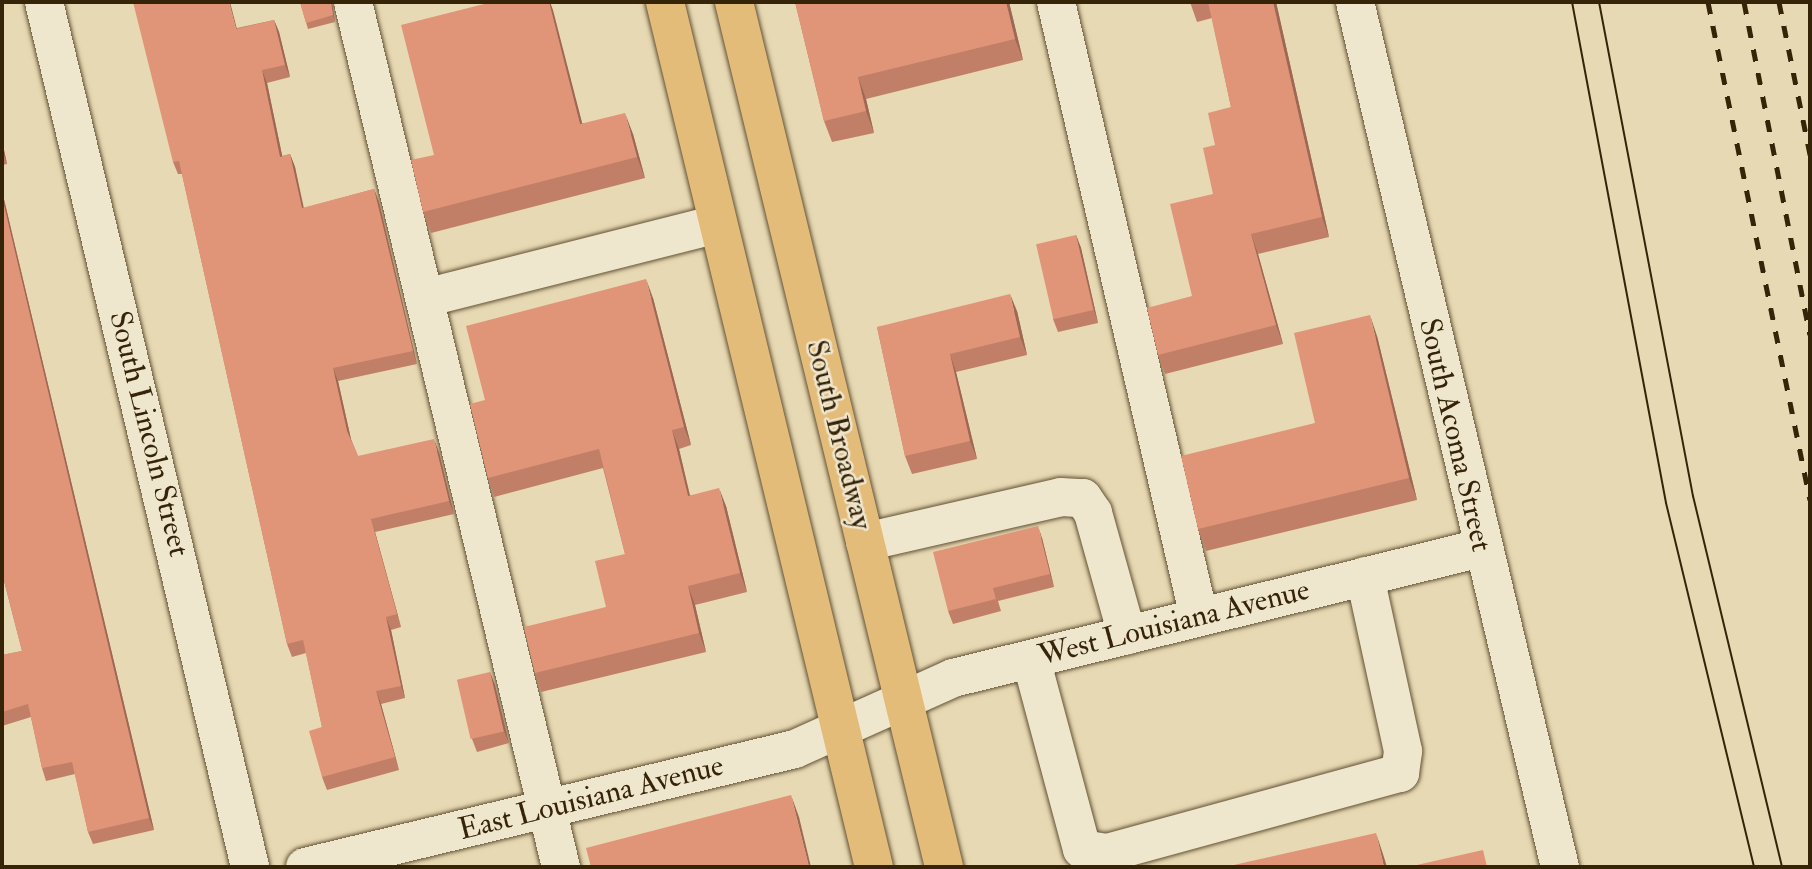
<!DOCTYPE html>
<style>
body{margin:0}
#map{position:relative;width:1812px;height:869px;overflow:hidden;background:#e7d9b3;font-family:"IM FELL Double Pica",serif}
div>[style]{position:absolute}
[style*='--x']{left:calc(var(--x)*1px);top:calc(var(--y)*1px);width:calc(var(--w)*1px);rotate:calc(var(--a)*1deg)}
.roads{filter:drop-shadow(0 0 2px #625134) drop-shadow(0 0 2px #625134)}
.minor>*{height:38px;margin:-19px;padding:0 19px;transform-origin:19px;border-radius:19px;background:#efe6ce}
.major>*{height:38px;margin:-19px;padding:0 19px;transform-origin:19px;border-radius:19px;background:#e4bc7a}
.tram>*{height:2px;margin:-1px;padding:0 1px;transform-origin:1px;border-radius:1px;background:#362409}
.rail>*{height:5px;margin-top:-2.5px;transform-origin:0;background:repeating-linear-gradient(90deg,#362409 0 12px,transparent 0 24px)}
.wall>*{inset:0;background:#c17f67}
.shaded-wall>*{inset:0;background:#9d6854}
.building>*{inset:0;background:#e09478;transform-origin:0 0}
span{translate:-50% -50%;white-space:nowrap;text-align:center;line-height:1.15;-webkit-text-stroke:5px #efe6ce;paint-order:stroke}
.street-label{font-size:30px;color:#362409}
.frame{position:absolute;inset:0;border:4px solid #362409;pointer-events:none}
</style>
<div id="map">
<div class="roads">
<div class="minor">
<i style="--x:44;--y:2;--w:889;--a:76.6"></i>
<i style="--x:353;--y:2;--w:890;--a:76.48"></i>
<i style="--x:1056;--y:2;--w:631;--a:76.91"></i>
<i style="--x:1355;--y:2;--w:889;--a:76.67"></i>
<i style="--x:425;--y:298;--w:302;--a:-14.2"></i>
<i style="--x:865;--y:542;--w:201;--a:-12.9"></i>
<i style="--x:1061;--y:497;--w:22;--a:3"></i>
<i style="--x:1083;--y:498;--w:18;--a:56"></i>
<i style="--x:1093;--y:513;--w:127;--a:74.4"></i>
<i style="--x:1031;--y:659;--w:197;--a:75"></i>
<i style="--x:1082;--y:849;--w:25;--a:9"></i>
<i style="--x:1107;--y:853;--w:304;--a:-15.3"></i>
<i style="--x:1400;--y:773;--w:22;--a:-82"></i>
<i style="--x:1403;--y:751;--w:179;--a:-102.3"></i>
<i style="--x:305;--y:867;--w:504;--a:-13.54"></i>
<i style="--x:795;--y:749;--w:173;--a:-24.2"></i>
<i style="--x:953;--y:678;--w:544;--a:-13.83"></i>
</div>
<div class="major">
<i style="--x:665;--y:2;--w:890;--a:76.42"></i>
<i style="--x:734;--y:2;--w:890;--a:76.35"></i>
</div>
</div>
<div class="tram">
<i style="--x:1572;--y:2;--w:510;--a:79.37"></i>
<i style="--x:1666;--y:503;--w:374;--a:76.4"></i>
<i style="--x:1599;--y:2;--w:503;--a:79.23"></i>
<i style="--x:1693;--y:496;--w:382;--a:76.5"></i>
</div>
<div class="rail">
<i style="--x:1708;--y:2;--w:508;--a:78.42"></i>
<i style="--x:1744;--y:2;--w:339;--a:78.8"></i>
<i style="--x:1779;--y:2;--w:156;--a:78.5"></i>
</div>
<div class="wall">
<i style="clip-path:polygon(300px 2px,332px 2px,335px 22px,308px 29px)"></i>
<i style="clip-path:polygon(492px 2px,550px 2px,582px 123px,633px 134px,645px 178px,431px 233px,423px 212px,434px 155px)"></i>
<i style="clip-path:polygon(795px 2px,1009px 2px,1023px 60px,866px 99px,874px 133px,832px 142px,824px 121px)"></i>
<i style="clip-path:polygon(1190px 2px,1276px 2px,1329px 237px,1258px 254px,1283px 344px,1165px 374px,1158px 355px,1192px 296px,1213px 194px,1215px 145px,1231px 107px,1212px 18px,1197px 22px)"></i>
<i style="clip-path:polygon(274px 20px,279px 32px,290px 77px,267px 83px,282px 156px,290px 154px,295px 167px,304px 208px,374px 189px,379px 202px,417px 364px,338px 381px,351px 439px,358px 456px,439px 452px,454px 514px,375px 532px,401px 627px,391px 630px,405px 698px,381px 704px,399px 770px,327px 790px,322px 777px,322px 727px,306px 653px,292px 657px,287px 644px,182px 174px,178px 174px,173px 162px,237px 28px)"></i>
<i style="clip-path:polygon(2px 141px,7px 164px,2px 165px)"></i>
<i style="clip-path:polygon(2px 191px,154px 830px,93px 844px,88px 832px,75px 774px,46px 781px,42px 768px,31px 717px,2px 726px,2px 655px,22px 651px,4px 581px,2px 581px)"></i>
<i style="clip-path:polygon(1076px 235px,1081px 248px,1098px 323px,1058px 332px,1053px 319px)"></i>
<i style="clip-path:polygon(653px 298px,691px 445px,679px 449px,690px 495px,726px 506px,747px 592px,695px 605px,706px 652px,541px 692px,535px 673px,606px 607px,625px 554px,603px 468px,494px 497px,488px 478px,485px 400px)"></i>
<i style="clip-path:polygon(1017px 311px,1027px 355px,956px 372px,977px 459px,912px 474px,905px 456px,877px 327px)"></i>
<i style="clip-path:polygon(1377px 336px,1417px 500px,1206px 551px,1198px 529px,1315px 423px)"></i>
<i style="clip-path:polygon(1042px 538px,1054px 587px,998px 601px,1001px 611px,953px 624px,948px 611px)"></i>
<i style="clip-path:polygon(490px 672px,495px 685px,509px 743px,477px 752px,472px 739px)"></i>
</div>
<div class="shaded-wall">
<i style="clip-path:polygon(229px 2px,230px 2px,240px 41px,236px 29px)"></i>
<i style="clip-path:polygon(331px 2px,332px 2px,335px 22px,333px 15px)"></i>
<i style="clip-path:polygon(549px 2px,550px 2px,553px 10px,588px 146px,580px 124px)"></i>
<i style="clip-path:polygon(1006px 2px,1009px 2px,1023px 60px,1015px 39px)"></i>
<i style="clip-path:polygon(1273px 2px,1276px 2px,1329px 237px,1322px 217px)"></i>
<i style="clip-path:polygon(274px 20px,279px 32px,290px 77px,285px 65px)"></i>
<i style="clip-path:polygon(262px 70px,267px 83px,285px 169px,280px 157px)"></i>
<i style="clip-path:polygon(858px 77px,866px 99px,874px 133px,866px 111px)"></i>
<i style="clip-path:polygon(625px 113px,633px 134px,645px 178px,637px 157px)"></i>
<i style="clip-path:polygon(2px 141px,7px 164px,2px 149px)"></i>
<i style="clip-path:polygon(290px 154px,295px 167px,306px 221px,302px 208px)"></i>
<i style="clip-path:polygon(374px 189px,379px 202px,417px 364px,413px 351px)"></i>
<i style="clip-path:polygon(2px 191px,154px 830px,149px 818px,2px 197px)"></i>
<i style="clip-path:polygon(1251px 234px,1258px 254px,1283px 344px,1276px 325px)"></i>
<i style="clip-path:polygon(1076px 235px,1081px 248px,1098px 323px,1094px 310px)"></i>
<i style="clip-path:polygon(646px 279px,653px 298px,691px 445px,684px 427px)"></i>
<i style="clip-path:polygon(1010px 294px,1017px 311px,1027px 355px,1020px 337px)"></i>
<i style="clip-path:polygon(1370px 315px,1377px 336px,1417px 500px,1409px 478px)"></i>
<i style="clip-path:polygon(950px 354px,956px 372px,977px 459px,970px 441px)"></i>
<i style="clip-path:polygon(333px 368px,338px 381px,352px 444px,347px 431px)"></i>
<i style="clip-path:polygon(672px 430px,679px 449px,694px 514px,688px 496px)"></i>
<i style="clip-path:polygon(434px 439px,439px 452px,454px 514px,449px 501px)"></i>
<i style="clip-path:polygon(719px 488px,726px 506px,747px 592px,740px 573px)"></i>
<i style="clip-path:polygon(371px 519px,375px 532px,401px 627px,397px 614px)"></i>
<i style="clip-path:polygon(1038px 526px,1042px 538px,1054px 587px,1050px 574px)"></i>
<i style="clip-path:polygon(688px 586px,695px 605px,706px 652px,699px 633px)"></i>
<i style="clip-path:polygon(386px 617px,391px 630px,405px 698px,401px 686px)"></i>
<i style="clip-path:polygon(490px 672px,495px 685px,509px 743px,504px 731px)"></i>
<i style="clip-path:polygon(376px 691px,381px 704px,399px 770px,395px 757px)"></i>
<i style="clip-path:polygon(791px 795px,799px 817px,811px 867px,809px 867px)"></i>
<i style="clip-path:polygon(1376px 833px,1383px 854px,1387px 867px,1384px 867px)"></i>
</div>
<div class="building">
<i style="clip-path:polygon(133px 2px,229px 2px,236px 29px,274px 20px,285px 65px,262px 70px,280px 157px,290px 154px,302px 208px,374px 189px,413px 351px,333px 368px,347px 431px,358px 456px,434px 439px,449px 501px,371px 519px,397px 614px,386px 617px,401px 686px,376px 691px,395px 757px,322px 777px,309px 731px,322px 727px,303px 640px,287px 644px,179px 161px,173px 162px)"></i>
<i style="clip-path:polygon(300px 2px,331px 2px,333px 15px,306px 23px)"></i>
<i style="clip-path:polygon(492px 2px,549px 2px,580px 124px,625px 113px,637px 157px,423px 212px,411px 160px,434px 155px,401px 25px)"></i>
<i style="clip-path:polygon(795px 2px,1006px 2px,1015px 39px,858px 77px,866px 111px,824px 121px)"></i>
<i style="clip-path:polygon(1208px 2px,1273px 2px,1322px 217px,1251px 234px,1276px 325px,1158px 355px,1147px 308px,1192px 296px,1170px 204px,1213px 194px,1203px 148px,1215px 145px,1208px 113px,1231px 107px)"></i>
<i style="clip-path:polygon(2px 197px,149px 818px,88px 832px,72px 762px,42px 768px,28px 704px,2px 712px,2px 655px,22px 651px,2px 573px)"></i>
<i style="left:1076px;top:235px;width:77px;height:41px;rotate:77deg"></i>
<i style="clip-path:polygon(646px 279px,684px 427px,672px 430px,688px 496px,719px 488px,740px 573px,688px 586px,699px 633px,535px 673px,524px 627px,606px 607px,595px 561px,625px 554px,599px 449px,488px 478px,470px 404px,485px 400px,466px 326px)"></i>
<i style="clip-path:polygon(1010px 294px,1020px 337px,950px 354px,970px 441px,905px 456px,877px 327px)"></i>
<i style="clip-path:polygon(1370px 315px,1409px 478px,1198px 529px,1181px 456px,1315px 423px,1294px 333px)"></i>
<i style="clip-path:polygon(1038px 526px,1050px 574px,993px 588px,996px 599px,948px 611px,933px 552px)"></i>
<i style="left:490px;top:672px;width:61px;height:34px;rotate:77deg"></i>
<i style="clip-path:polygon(791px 795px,809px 867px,591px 867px,586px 848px)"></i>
<i style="clip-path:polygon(1376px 833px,1384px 867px,1225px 867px)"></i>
<i style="clip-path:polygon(1483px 850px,1487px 867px,1408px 867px)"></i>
</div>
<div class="street-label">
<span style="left:149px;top:434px;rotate:76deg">South Lincoln Street</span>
<span style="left:839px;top:435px;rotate:76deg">South Broadway</span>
<span style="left:1455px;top:435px;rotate:77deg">South Acoma Street</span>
<span style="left:1174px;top:623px;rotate:-14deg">West Louisiana Avenue</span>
<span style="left:591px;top:798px;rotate:-14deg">East Louisiana Avenue</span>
</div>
<div class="frame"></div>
</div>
